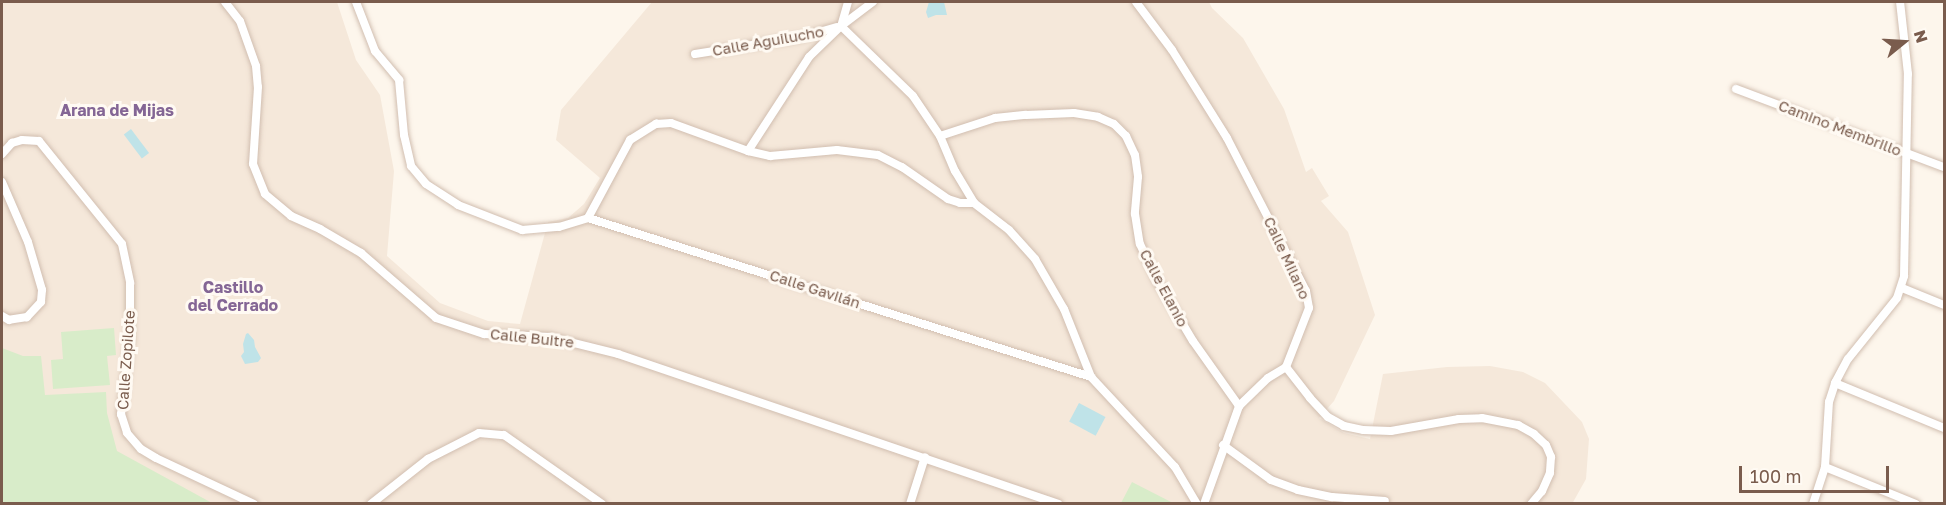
<!DOCTYPE html>
<meta charset="utf-8">
<style>
body{margin:0}
#map{position:relative;width:1946px;height:505px;overflow:hidden;background:#fdf6ec;font-family:"Golos Text",sans-serif}
div>[style]{position:absolute}
[style*='--x']{left:calc(var(--x)*1px);top:calc(var(--y)*1px);width:calc(var(--w)*1px);rotate:calc(var(--a)*1deg)}
.residential>*{inset:0;background:#f5e8da}
.green>*{inset:0;background:#d8ecc9}
.water>*{inset:0;background:#bfe3e8;transform-origin:0 0}
.roads{filter:drop-shadow(0 0 2px #d1beb0) drop-shadow(0 0 2px #d1beb0)}
.street>*{height:8px;margin:-4px;padding:0 4px;transform-origin:4px;border-radius:4px;background:#fff}
span{translate:-50% -50%;white-space:nowrap;text-align:center;line-height:1.15;-webkit-text-stroke:6px #fffaf3;paint-order:stroke}
.street-label{font-size:15px;color:#7a5c4d}
.neighbourhood-label{font-size:16px;color:#846695;font-weight:700}
.frame{position:absolute;inset:0;border:3px solid #7a5c4d;pointer-events:none}
.north{position:absolute;left:1874px;top:12px;width:60px;height:60px;-webkit-text-stroke:4px #fffaf3;paint-order:stroke;rotate:72deg;font-size:16px;font-weight:700;line-height:24px;text-align:center;color:#7a5c4d}
.north::after{content:'';display:block;margin:auto;width:21px;height:27px;background:#7a5c4d;clip-path:polygon(50% 0,100% 100%,50% 72%,0 100%)}
.scale{position:absolute;left:1739px;top:466px;width:150px;height:27px;box-sizing:border-box;border:3px solid #7a5c4d;border-top:0;padding-left:8px;font-size:18px;line-height:21px;white-space:nowrap;color:#7a5c4d;-webkit-text-stroke:4px #fffaf3;paint-order:stroke}
</style>
<div id="map">
<div class="residential">
<i style="clip-path:polygon(2px 2px,337px 2px,356px 60px,380px 95px,394px 171px,387px 256px,440px 303px,488px 321px,520px 324px,548px 222px,568px 218px,584px 204px,600px 178px,556px 140px,561px 110px,652px 2px,1209px 2px,1212px 8px,1243px 38px,1284px 109px,1306px 172px,1312px 168px,1329px 196px,1321px 201px,1348px 232px,1375px 315px,1334px 401px,1319px 418px,1344px 433px,1370px 439px,1383px 374px,1447px 367px,1490px 366px,1523px 372px,1545px 383px,1582px 422px,1589px 439px,1586px 479px,1572px 504px,2px 503px)"></i>
</div>
<div class="green">
<i style="clip-path:polygon(114px 328px,116px 355px,107px 356px,110px 385px,53px 389px,51px 360px,63px 359px,61px 332px)"></i>
<i style="clip-path:polygon(2px 348px,23px 356px,41px 356px,45px 395px,106px 392px,107px 413px,117px 451px,212px 503px,2px 503px)"></i>
<i style="clip-path:polygon(1132px 482px,1173px 503px,1121px 503px)"></i>
</div>
<div class="water">
<i style="clip-path:polygon(929px 2px,944px 2px,947px 15px,936px 15px,928px 18px,926px 12px)"></i>
<i style="left:131px;top:129px;width:30px;height:9px;rotate:53deg"></i>
<i style="clip-path:polygon(248px 333px,254px 340px,255px 347px,261px 358px,258px 362px,245px 364px,241px 356px,244px 352px,243px 344px,246px 334px)"></i>
<i style="left:1079px;top:403px;width:30px;height:21px;rotate:28deg"></i>
</div>
<div class="roads">
<div class="street">
<i style="--x:225;--y:2;--w:24;--a:52"></i>
<i style="--x:240;--y:21;--w:48;--a:70.4"></i>
<i style="--x:256;--y:66;--w:21;--a:85"></i>
<i style="--x:258;--y:87;--w:77;--a:93.7"></i>
<i style="--x:253;--y:164;--w:32;--a:68"></i>
<i style="--x:265;--y:194;--w:34;--a:40"></i>
<i style="--x:291;--y:216;--w:32;--a:24"></i>
<i style="--x:320;--y:229;--w:48;--a:30.3"></i>
<i style="--x:361;--y:253;--w:99;--a:40.9"></i>
<i style="--x:436;--y:318;--w:51;--a:18.4"></i>
<i style="--x:484;--y:334;--w:66;--a:2.6"></i>
<i style="--x:550;--y:337;--w:70;--a:14"></i>
<i style="--x:618;--y:354;--w:465;--a:18.8"></i>
<i style="--x:356;--y:2;--w:53;--a:68.8"></i>
<i style="--x:375;--y:51;--w:38;--a:50"></i>
<i style="--x:399;--y:80;--w:55;--a:84.8"></i>
<i style="--x:404;--y:135;--w:32;--a:77"></i>
<i style="--x:411;--y:166;--w:23;--a:50"></i>
<i style="--x:426;--y:184;--w:38;--a:33"></i>
<i style="--x:458;--y:205;--w:69;--a:21.3"></i>
<i style="--x:522;--y:230;--w:37;--a:-5"></i>
<i style="--x:559;--y:227;--w:30;--a:-17"></i>
<i style="--x:588;--y:218;--w:528;--a:17.54"></i>
<i style="--x:848;--y:2;--w:25;--a:106"></i>
<i style="--x:841;--y:26;--w:100;--a:44.2"></i>
<i style="--x:913;--y:96;--w:48;--a:56"></i>
<i style="--x:940;--y:136;--w:38;--a:67"></i>
<i style="--x:955;--y:171;--w:37;--a:59"></i>
<i style="--x:974;--y:203;--w:44;--a:37.6"></i>
<i style="--x:1009;--y:230;--w:39;--a:48"></i>
<i style="--x:1035;--y:259;--w:58;--a:59.9"></i>
<i style="--x:1064;--y:309;--w:73;--a:68.3"></i>
<i style="--x:1091;--y:377;--w:123;--a:47"></i>
<i style="--x:1175;--y:467;--w:43;--a:59.3"></i>
<i style="--x:1136;--y:2;--w:60;--a:53.1"></i>
<i style="--x:1172;--y:50;--w:104;--a:58"></i>
<i style="--x:1227;--y:138;--w:172;--a:62.7"></i>
<i style="--x:1306;--y:291;--w:17;--a:80"></i>
<i style="--x:1309;--y:308;--w:63;--a:111.3"></i>
<i style="--x:1286;--y:367;--w:39;--a:52"></i>
<i style="--x:1310;--y:398;--w:26;--a:47"></i>
<i style="--x:1328;--y:417;--w:18;--a:29"></i>
<i style="--x:1344;--y:426;--w:19;--a:12"></i>
<i style="--x:1363;--y:430;--w:28;--a:2"></i>
<i style="--x:1391;--y:431;--w:69;--a:-10"></i>
<i style="--x:1459;--y:419;--w:23;--a:-2"></i>
<i style="--x:1482;--y:418;--w:37;--a:11"></i>
<i style="--x:1518;--y:425;--w:18;--a:29"></i>
<i style="--x:1534;--y:434;--w:16;--a:43"></i>
<i style="--x:1546;--y:445;--w:13;--a:67"></i>
<i style="--x:1551;--y:457;--w:16;--a:94"></i>
<i style="--x:1550;--y:473;--w:20;--a:114"></i>
<i style="--x:1542;--y:491;--w:17;--a:130"></i>
<i style="--x:695;--y:54;--w:108;--a:-9"></i>
<i style="--x:802;--y:37;--w:36;--a:-16"></i>
<i style="--x:1736;--y:89;--w:222;--a:20.6"></i>
<i style="--x:940;--y:136;--w:58;--a:-18.1"></i>
<i style="--x:995;--y:118;--w:31;--a:-6"></i>
<i style="--x:1026;--y:115;--w:48;--a:-2.4"></i>
<i style="--x:1074;--y:113;--w:24;--a:9"></i>
<i style="--x:1098;--y:117;--w:17;--a:24"></i>
<i style="--x:1114;--y:124;--w:17;--a:45"></i>
<i style="--x:1126;--y:136;--w:21;--a:65"></i>
<i style="--x:1135;--y:155;--w:22;--a:82"></i>
<i style="--x:1138;--y:177;--w:37;--a:95"></i>
<i style="--x:1135;--y:214;--w:30;--a:81"></i>
<i style="--x:1140;--y:244;--w:38;--a:65"></i>
<i style="--x:1156;--y:279;--w:72;--a:59.2"></i>
<i style="--x:1193;--y:341;--w:80;--a:54.7"></i>
<i style="--x:748;--y:151;--w:112;--a:-57"></i>
<i style="--x:809;--y:57;--w:45;--a:-44.1"></i>
<i style="--x:841;--y:26;--w:40;--a:-37"></i>
<i style="--x:2;--y:154;--w:15;--a:-48"></i>
<i style="--x:12;--y:143;--w:10;--a:-17"></i>
<i style="--x:22;--y:140;--w:17;--a:3"></i>
<i style="--x:39;--y:141;--w:132;--a:51.1"></i>
<i style="--x:122;--y:244;--w:40;--a:78"></i>
<i style="--x:130;--y:283;--w:57;--a:90"></i>
<i style="--x:130;--y:340;--w:75;--a:96.9"></i>
<i style="--x:121;--y:414;--w:20;--a:72"></i>
<i style="--x:127;--y:433;--w:21;--a:49"></i>
<i style="--x:141;--y:449;--w:17;--a:31"></i>
<i style="--x:156;--y:458;--w:108;--a:25.1"></i>
<i style="--x:2;--y:182;--w:65;--a:66.6"></i>
<i style="--x:28;--y:242;--w:50;--a:73.7"></i>
<i style="--x:42;--y:290;--w:12;--a:95"></i>
<i style="--x:41;--y:302;--w:21;--a:133"></i>
<i style="--x:27;--y:317;--w:18;--a:171"></i>
<i style="--x:9;--y:320;--w:8;--a:-150"></i>
<i style="--x:588;--y:218;--w:89;--a:-61.7"></i>
<i style="--x:630;--y:140;--w:31;--a:-32"></i>
<i style="--x:656;--y:124;--w:15;--a:-4"></i>
<i style="--x:671;--y:123;--w:82;--a:20"></i>
<i style="--x:748;--y:151;--w:23;--a:13"></i>
<i style="--x:770;--y:156;--w:67;--a:-5.1"></i>
<i style="--x:837;--y:150;--w:41;--a:7"></i>
<i style="--x:878;--y:155;--w:27;--a:27"></i>
<i style="--x:902;--y:167;--w:56;--a:34.8"></i>
<i style="--x:948;--y:199;--w:13;--a:18"></i>
<i style="--x:960;--y:203;--w:14;--a:0"></i>
<i style="--x:1902;--y:288;--w:45;--a:22"></i>
<i style="--x:1835;--y:383;--w:118;--a:22.4"></i>
<i style="--x:1223;--y:445;--w:59;--a:36.1"></i>
<i style="--x:1271;--y:480;--w:29;--a:20"></i>
<i style="--x:1298;--y:490;--w:35;--a:12"></i>
<i style="--x:1332;--y:497;--w:53;--a:4.3"></i>
<i style="--x:1825;--y:467;--w:98;--a:22.1"></i>
<i style="--x:371;--y:504;--w:73;--a:-38.3"></i>
<i style="--x:428;--y:459;--w:57;--a:-27"></i>
<i style="--x:479;--y:433;--w:25;--a:5"></i>
<i style="--x:504;--y:435;--w:120;--a:35.1"></i>
<i style="--x:910;--y:504;--w:49;--a:-72.3"></i>
<i style="--x:1204;--y:504;--w:104;--a:-70.3"></i>
<i style="--x:1239;--y:406;--w:40;--a:-44"></i>
<i style="--x:1268;--y:378;--w:21;--a:-31"></i>
<i style="--x:1813;--y:504;--w:39;--a:-72"></i>
<i style="--x:1825;--y:467;--w:65;--a:-86.5"></i>
<i style="--x:1829;--y:402;--w:20;--a:-72"></i>
<i style="--x:1835;--y:383;--w:27;--a:-62"></i>
<i style="--x:1848;--y:359;--w:78;--a:-51.2"></i>
<i style="--x:1897;--y:298;--w:23;--a:-72"></i>
<i style="--x:1904;--y:276;--w:202;--a:-88.9"></i>
<i style="--x:1908;--y:74;--w:72;--a:-96.3"></i>
</div>
</div>
<div class="street-label">
<span style="left:768px;top:41px;rotate:-10deg">Calle Aguilucho</span>
<span style="left:1840px;top:128px;rotate:21deg">Camino Membrillo</span>
<span style="left:1287px;top:258px;rotate:65deg">Calle Milano</span>
<span style="left:1164px;top:288px;rotate:62deg">Calle Elanio</span>
<span style="left:815px;top:289px;rotate:18deg">Calle Gavilán</span>
<span style="left:532px;top:338px;rotate:6deg">Calle Buitre</span>
<span style="left:126px;top:360px;rotate:-86deg">Calle Zopilote</span>
</div>
<div class="neighbourhood-label">
<span style="left:117px;top:110px">Arana de Mijas</span>
<span style="left:233px;top:296px">Castillo<br>del Cerrado</span>
</div>
<div class="frame"></div>
<div class="north">N</div>
<div class="scale">100 m</div>
</div>
